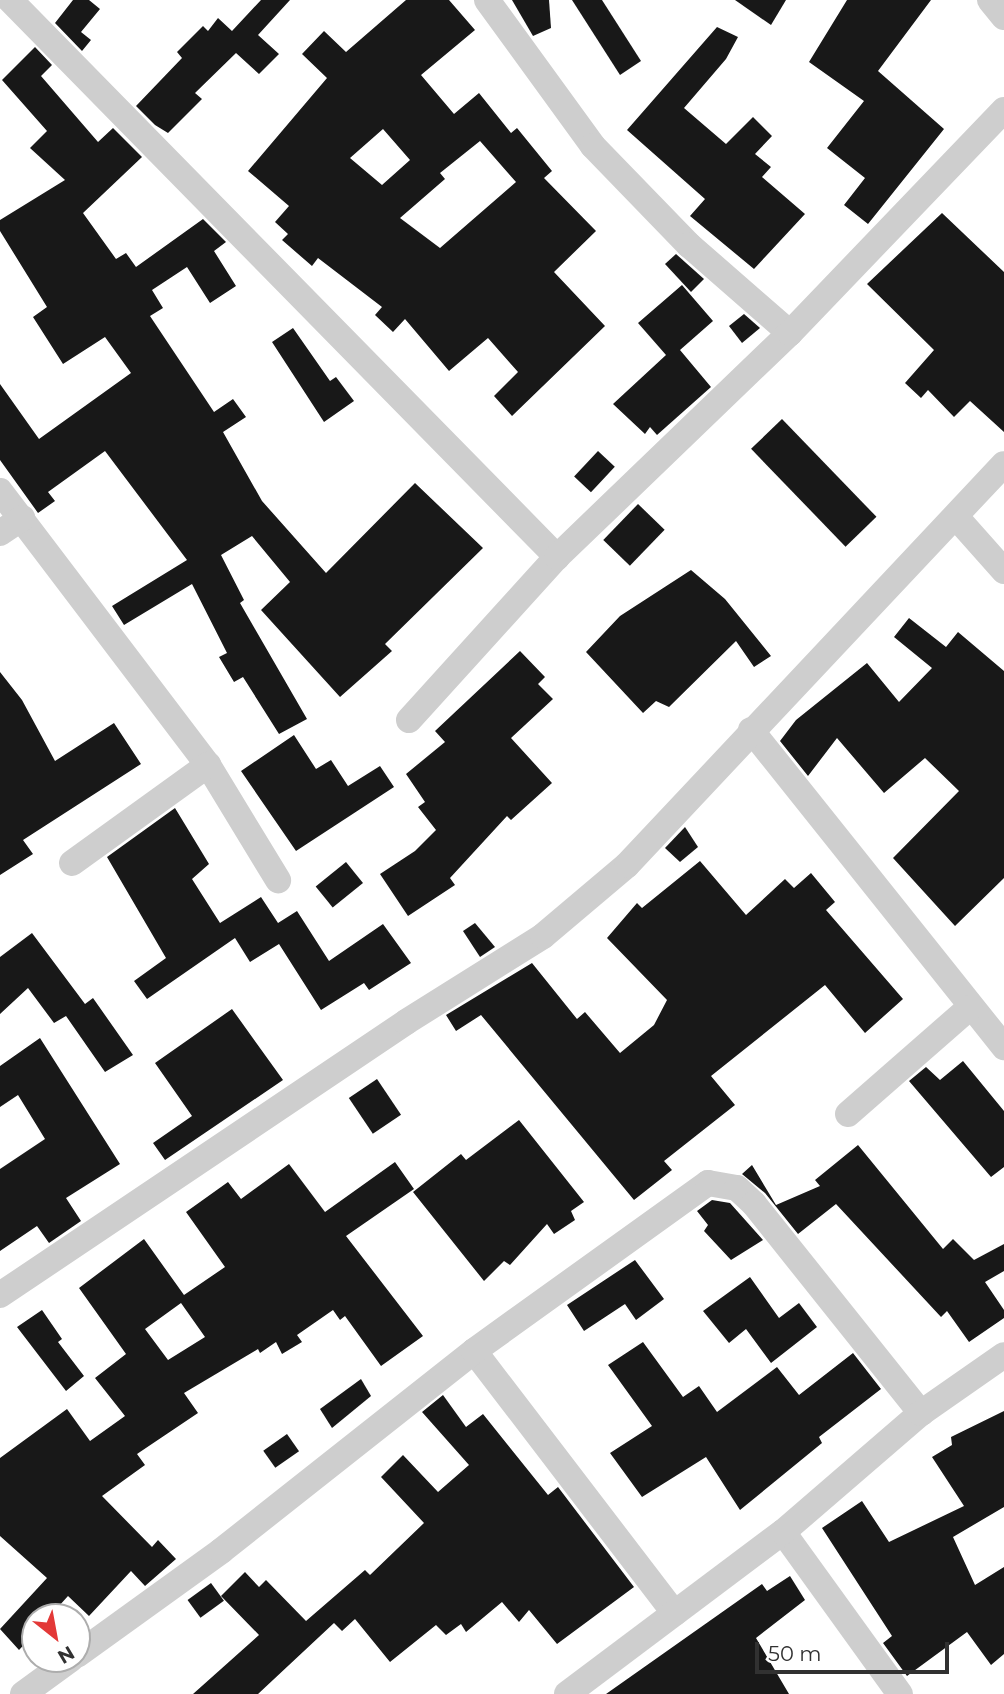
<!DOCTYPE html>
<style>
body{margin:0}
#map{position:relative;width:1004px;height:1694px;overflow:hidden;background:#fff;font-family:Montserrat,sans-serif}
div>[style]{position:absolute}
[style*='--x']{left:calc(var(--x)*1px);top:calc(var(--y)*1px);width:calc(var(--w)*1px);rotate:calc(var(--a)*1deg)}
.building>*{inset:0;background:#181818;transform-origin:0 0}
.street>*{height:26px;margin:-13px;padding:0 13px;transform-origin:13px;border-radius:13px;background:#cecece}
span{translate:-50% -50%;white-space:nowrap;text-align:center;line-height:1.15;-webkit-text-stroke:7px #fff;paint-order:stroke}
.north{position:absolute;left:21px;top:1603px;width:70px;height:70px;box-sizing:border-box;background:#fff;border:2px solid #adadad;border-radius:50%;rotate:149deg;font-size:19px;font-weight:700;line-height:28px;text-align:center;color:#313131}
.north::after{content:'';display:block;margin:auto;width:24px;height:32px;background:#e33938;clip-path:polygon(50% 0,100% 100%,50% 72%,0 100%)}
.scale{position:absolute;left:755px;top:1642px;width:194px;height:32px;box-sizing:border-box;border:4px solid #313131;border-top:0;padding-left:9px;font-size:21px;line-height:24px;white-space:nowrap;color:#313131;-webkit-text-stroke:5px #fff;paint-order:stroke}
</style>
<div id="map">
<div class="building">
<i style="clip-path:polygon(73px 0,89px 0,100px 9px,81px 32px,91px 40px,82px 51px,55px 23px)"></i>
<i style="clip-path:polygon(261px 0,290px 0,258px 35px,279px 54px,259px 74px,236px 53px,195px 93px,202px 99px,168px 133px,155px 125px,136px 106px,182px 58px,177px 52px,203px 26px,208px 31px,218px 18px,232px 31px)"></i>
<i style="clip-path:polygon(evenodd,406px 0,449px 0,475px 30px,421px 75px,454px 114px,479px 93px,511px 133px,517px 128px,552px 171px,544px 178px,596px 231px,554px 272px,605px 326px,512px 416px,494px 396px,518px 372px,488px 338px,449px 371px,405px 319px,393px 332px,375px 315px,382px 307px,318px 258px,312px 266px,282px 240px,288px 234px,275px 222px,289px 206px,248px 171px,327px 78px,302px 54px,324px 31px,346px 52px,406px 0,383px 129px,410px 160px,382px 185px,350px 158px,383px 129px,406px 0,480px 141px,516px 182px,440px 248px,400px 218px,445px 179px,440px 173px,480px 141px)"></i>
<i style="clip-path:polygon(512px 0,549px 0,551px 28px,533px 36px)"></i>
<i style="clip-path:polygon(572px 0,602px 0,641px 61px,620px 75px)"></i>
<i style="clip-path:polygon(735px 0,786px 0,771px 25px)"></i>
<i style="clip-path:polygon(847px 0,931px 0,878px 71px,944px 129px,868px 224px,844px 205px,865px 178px,827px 148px,864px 101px,809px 62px)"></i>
<i style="clip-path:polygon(717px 27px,738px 37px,726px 59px,684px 108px,726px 144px,753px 117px,772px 136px,755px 154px,771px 167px,762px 177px,805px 214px,754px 269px,690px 216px,705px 199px,627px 130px)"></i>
<i style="clip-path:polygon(35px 47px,52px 65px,41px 76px,98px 142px,113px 128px,142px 157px,83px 213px,116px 259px,126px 253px,136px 267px,203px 219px,226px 242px,214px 251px,236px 286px,210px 303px,187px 267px,152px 290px,163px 308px,150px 316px,214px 412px,233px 399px,246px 417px,223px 432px,262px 501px,326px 573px,415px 483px,483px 548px,385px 644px,392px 651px,340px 697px,261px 610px,290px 582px,252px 536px,221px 555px,244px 600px,240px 603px,307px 719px,279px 734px,243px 677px,234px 682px,219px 657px,227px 653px,192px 584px,124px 625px,112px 606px,187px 560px,105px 451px,48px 492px,55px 501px,38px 513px,0 460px,0 384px,39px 439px,131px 373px,105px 337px,63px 364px,33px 317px,47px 307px,0 231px,0 220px,65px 180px,30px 148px,47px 131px,2px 80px)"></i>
<i style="clip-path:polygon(942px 213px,1004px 272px,1004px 432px,970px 401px,954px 417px,928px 390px,921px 398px,905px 383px,934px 350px,867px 284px)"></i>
<i style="clip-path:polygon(676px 254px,704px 279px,691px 292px,665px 264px)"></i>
<i style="clip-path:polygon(682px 285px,713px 321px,680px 350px,711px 387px,657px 435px,650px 427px,645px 434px,613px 404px,666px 355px,638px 323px)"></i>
<i style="clip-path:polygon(744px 314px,760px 328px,742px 343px,729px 326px)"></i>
<i style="clip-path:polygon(293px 328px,330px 381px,336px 377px,354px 401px,324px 422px,272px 342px)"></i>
<i style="left:782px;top:419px;width:136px;height:43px;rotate:46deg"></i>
<i style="left:598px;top:451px;width:23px;height:35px;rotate:43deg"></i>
<i style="left:638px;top:504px;width:37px;height:50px;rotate:44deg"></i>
<i style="clip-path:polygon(691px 570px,725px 599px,771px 656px,754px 667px,736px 641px,669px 707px,656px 701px,643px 713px,586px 652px,620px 616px)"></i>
<i style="clip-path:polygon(909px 618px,946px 647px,958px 632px,1004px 671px,1004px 878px,955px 926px,893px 858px,959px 791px,925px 758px,884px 793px,837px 738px,808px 776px,780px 741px,796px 720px,867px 663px,899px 702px,932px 668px,894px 637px)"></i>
<i style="clip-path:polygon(520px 651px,545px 677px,538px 684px,553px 699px,511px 738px,552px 783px,511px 820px,507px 816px,450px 878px,455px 885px,408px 916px,380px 874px,415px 851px,436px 830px,418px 807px,425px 802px,406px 774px,445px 742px,435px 731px)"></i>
<i style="clip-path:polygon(0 672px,22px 700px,55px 761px,114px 723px,141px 764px,23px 840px,33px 854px,0 875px)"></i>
<i style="clip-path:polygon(294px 735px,316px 769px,331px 760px,348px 786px,380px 766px,394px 787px,296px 851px,241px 771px)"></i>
<i style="clip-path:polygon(175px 808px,209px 864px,192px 879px,220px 923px,261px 897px,278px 923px,297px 911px,329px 961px,383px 924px,411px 963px,369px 990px,364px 983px,321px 1010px,279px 944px,250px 962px,235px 938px,147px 999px,134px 981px,166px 958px,107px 857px)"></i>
<i style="clip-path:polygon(685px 827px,698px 847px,680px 862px,665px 848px)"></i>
<i style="clip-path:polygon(700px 861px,746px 915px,785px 879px,794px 888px,811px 873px,835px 902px,826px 910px,903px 999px,865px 1033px,825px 985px,711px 1076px,735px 1105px,664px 1161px,672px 1170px,634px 1200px,481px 1015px,456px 1031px,446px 1015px,532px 963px,577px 1019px,585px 1012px,620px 1053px,654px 1025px,667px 1000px,607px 938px,637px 903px,642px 908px)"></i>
<i style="left:346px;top:862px;width:27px;height:39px;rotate:51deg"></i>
<i style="clip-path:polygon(475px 923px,495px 947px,480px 957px,463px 931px)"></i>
<i style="clip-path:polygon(32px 933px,85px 1004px,93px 998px,133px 1055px,105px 1072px,66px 1016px,54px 1023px,28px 988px,0 1014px,0 957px)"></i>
<i style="clip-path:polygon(232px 1009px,283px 1080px,165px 1160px,153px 1143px,192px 1116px,155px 1063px)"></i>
<i style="clip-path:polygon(40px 1038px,120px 1164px,66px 1198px,81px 1221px,49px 1243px,37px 1226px,0 1251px,0 1169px,45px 1139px,18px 1095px,0 1107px,0 1066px)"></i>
<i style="clip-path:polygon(963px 1061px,1004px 1111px,1004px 1167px,991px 1177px,909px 1081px,926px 1067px,940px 1080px)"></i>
<i style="left:377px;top:1079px;width:43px;height:34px;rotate:56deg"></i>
<i style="clip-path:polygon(519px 1120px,584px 1202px,571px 1211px,575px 1220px,554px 1234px,547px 1224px,510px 1265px,504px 1261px,484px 1281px,413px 1192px,461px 1154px,466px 1160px)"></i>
<i style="clip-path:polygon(858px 1145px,943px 1249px,953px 1239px,974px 1260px,1004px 1244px,1004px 1271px,985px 1282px,1004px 1310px,1004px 1318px,969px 1342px,947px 1311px,941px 1317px,836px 1204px,798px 1234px,765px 1193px,742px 1174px,752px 1165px,776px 1205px,820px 1186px,815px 1180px)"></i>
<i style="clip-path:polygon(evenodd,395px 1162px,414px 1189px,346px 1236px,423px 1336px,381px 1366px,345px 1316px,340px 1320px,333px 1310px,297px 1335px,302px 1342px,282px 1354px,276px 1342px,260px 1353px,258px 1349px,184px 1393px,198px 1413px,137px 1454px,145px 1465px,102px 1496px,152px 1547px,158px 1540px,176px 1559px,145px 1586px,131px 1571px,89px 1616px,68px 1596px,49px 1617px,35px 1617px,35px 1633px,19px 1650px,0 1629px,47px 1578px,0 1536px,0 1458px,67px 1409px,90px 1441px,125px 1416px,95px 1378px,126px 1354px,79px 1288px,144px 1239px,184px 1295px,225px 1267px,186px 1212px,228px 1182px,241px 1199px,289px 1164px,325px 1212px,395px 1162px,181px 1303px,205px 1337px,168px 1360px,145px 1329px,181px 1303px)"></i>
<i style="clip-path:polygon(712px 1200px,730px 1203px,763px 1240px,731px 1260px,704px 1231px,708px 1225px,697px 1211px)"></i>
<i style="clip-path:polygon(635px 1260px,664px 1299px,636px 1320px,625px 1304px,584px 1331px,567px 1305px)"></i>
<i style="clip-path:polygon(750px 1277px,779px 1318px,799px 1303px,817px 1327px,771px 1363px,746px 1329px,729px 1343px,703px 1311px)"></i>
<i style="clip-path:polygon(42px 1310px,62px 1339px,58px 1342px,84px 1376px,66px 1391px,17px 1327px)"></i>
<i style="clip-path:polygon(643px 1342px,683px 1397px,699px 1386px,717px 1412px,777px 1367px,799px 1395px,853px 1353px,881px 1389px,819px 1437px,822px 1443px,740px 1510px,706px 1457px,642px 1497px,610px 1453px,652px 1426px,608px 1365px)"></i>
<i style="clip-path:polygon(361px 1379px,371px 1396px,332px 1428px,320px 1409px)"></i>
<i style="clip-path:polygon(443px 1395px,466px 1427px,483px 1414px,548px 1495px,558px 1487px,634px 1587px,557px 1644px,529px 1610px,519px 1622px,502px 1602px,466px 1632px,461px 1624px,446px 1635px,436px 1625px,390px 1662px,355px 1619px,342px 1631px,334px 1623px,258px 1694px,193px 1694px,259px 1635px,221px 1596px,245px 1572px,259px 1587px,266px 1580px,306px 1621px,365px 1570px,370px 1575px,424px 1523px,381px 1477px,403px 1455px,438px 1492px,469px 1465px,422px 1412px)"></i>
<i style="clip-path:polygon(1004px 1411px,1004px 1507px,953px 1537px,975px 1585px,1004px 1567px,1004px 1654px,991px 1665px,967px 1632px,907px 1676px,883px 1643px,892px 1636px,822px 1528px,862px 1501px,889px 1542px,964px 1506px,932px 1457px,952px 1445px,951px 1437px)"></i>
<i style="left:287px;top:1434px;width:21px;height:29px;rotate:55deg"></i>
<i style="clip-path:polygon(790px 1576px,805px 1600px,756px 1638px,789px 1694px,606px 1694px,762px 1584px,767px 1591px)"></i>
<i style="left:211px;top:1583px;width:22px;height:29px;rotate:54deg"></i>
</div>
<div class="street">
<i style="--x:10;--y:0;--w:781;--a:45.52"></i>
<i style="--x:487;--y:0;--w:180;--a:54"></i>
<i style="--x:593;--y:146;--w:138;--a:45.9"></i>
<i style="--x:689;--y:245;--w:134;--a:41.1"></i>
<i style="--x:990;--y:0;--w:22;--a:51"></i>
<i style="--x:0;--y:491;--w:344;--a:52.8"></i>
<i style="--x:208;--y:765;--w:135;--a:58.7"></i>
<i style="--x:957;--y:518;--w:71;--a:48.4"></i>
<i style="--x:0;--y:533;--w:27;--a:-34"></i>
<i style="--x:409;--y:720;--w:220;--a:-47.8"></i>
<i style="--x:557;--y:557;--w:323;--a:-43.9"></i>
<i style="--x:790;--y:333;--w:309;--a:-46.2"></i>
<i style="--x:751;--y:730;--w:406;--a:51.4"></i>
<i style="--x:72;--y:863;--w:168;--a:-35.8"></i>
<i style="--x:848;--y:1114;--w:161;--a:-41.2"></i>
<i style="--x:0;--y:1295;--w:489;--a:-33.9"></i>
<i style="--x:406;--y:1022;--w:162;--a:-32.1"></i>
<i style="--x:543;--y:936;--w:110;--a:-40.2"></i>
<i style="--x:627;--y:865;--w:550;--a:-46.77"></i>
<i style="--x:474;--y:1351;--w:330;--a:52.6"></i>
<i style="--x:783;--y:1532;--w:200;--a:54.2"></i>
<i style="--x:77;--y:1655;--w:178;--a:-35.8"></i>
<i style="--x:221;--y:1551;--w:323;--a:-38.3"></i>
<i style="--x:474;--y:1351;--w:288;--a:-35.7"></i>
<i style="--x:708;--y:1183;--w:29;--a:10"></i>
<i style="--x:737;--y:1188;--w:23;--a:43"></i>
<i style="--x:754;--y:1204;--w:268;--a:51.4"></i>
<i style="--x:23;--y:1694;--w:59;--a:-36.1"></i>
<i style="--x:567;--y:1694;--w:270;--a:-36.9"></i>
<i style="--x:783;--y:1532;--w:182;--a:-40.8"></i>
<i style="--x:921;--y:1413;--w:101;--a:-34.9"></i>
</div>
<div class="north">N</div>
<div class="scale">50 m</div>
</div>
